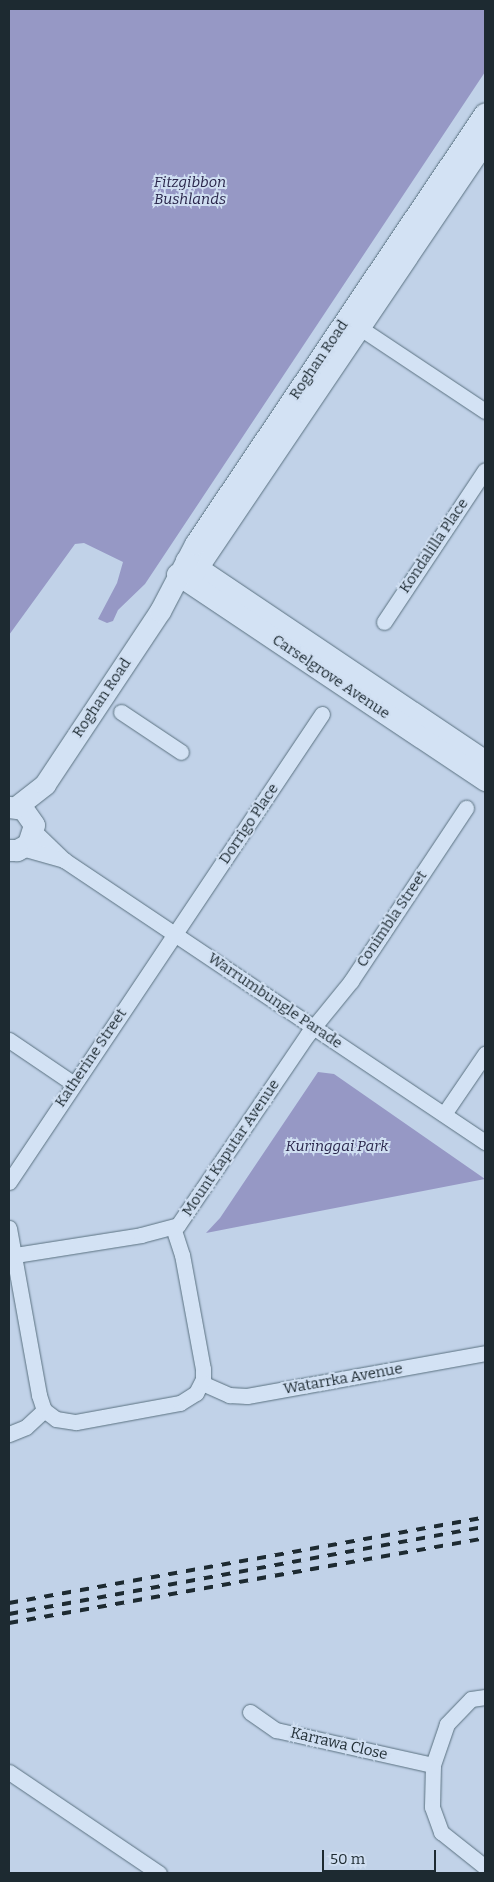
<!DOCTYPE html>
<style>
body{margin:0}
#map{position:relative;width:494px;height:1882px;overflow:hidden;background:#c1d2e8;font-family:Bitter,serif}
div>[style]{position:absolute}
[style*='--x']{left:calc(var(--x)*1px);top:calc(var(--y)*1px);width:calc(var(--w)*1px);rotate:calc(var(--a)*1deg)}
.green>*{inset:0;background:#9698c5}
.roads{filter:drop-shadow(0 0 1px #5a7180) drop-shadow(0 0 1px #5a7180)}
.street>*{height:15px;margin:-7.5px;padding:0 7.5px;transform-origin:7.5px;border-radius:7.5px;background:#d3e2f4}
.secondary>*{height:21px;margin:-10.5px;padding:0 10.5px;transform-origin:10.5px;border-radius:10.5px;background:#d3e2f4}
.rail>*{height:4px;margin-top:-2px;transform-origin:0;background:repeating-linear-gradient(90deg,#1d2a31 0 9px,transparent 0 18px)}
span{translate:-50% -50%;white-space:nowrap;text-align:center;line-height:1.15;-webkit-text-stroke:4px #cfdef1;paint-order:stroke}
.park-label{font-size:15px;color:#2a264b;font-style:italic}
.street-label{font-size:15px;color:#1d2a31}
.frame{position:absolute;inset:0;border:10px solid #1d2a31;pointer-events:none}
.scale{position:absolute;left:322px;top:1850px;width:114px;height:22px;box-sizing:border-box;border:2px solid #1d2a31;border-top:0;padding-left:6px;font-size:15px;line-height:18px;white-space:nowrap;color:#1d2a31;-webkit-text-stroke:4px #cfdef1;paint-order:stroke}
</style>
<div id="map">
<div class="green">
<i style="clip-path:polygon(9px 9px,485px 9px,485px 72px,145px 584px,118px 610px,113px 621px,107px 623px,98px 619px,117px 583px,123px 562px,84px 543px,75px 544px,9px 635px)"></i>
<i style="clip-path:polygon(318px 1072px,334px 1074px,485px 1179px,206px 1233px,220px 1218px)"></i>
</div>
<div class="roads">
<div class="street">
<i style="--x:351;--y:322;--w:161;--a:33.6"></i>
<i style="--x:384;--y:622;--w:182;--a:-56.4"></i>
<i style="--x:121;--y:712;--w:72;--a:33.7"></i>
<i style="--x:34;--y:831;--w:42;--a:44"></i>
<i style="--x:64;--y:860;--w:507;--a:33.82"></i>
<i style="--x:22;--y:848;--w:44;--a:15.9"></i>
<i style="--x:9;--y:1040;--w:78;--a:34.1"></i>
<i style="--x:444;--y:1114;--w:73;--a:-55.7"></i>
<i style="--x:9;--y:1182;--w:563;--a:-56.23"></i>
<i style="--x:9;--y:1228;--w:170;--a:79.8"></i>
<i style="--x:39;--y:1395;--w:16;--a:72"></i>
<i style="--x:9;--y:1256;--w:134;--a:-9"></i>
<i style="--x:141;--y:1235;--w:38;--a:-15"></i>
<i style="--x:178;--y:1225;--w:231;--a:-55.8"></i>
<i style="--x:308;--y:1034;--w:68;--a:-50.9"></i>
<i style="--x:351;--y:981;--w:208;--a:-56.4"></i>
<i style="--x:202;--y:1383;--w:30;--a:24"></i>
<i style="--x:229;--y:1395;--w:18;--a:3"></i>
<i style="--x:247;--y:1396;--w:242;--a:-10.2"></i>
<i style="--x:9;--y:1434;--w:18;--a:-22"></i>
<i style="--x:26;--y:1427;--w:25;--a:-43"></i>
<i style="--x:44;--y:1410;--w:15;--a:37"></i>
<i style="--x:56;--y:1419;--w:20;--a:9"></i>
<i style="--x:76;--y:1422;--w:106;--a:-10.4"></i>
<i style="--x:180;--y:1403;--w:19;--a:-32"></i>
<i style="--x:196;--y:1393;--w:16;--a:-63"></i>
<i style="--x:203;--y:1379;--w:10;--a:-90"></i>
<i style="--x:203;--y:1369;--w:116;--a:-100.4"></i>
<i style="--x:182;--y:1255;--w:28;--a:-108"></i>
<i style="--x:485;--y:1697;--w:14;--a:172"></i>
<i style="--x:471;--y:1699;--w:35;--a:134"></i>
<i style="--x:447;--y:1724;--w:43;--a:108.9"></i>
<i style="--x:433;--y:1765;--w:42;--a:91.4"></i>
<i style="--x:432;--y:1807;--w:27;--a:70"></i>
<i style="--x:441;--y:1832;--w:56;--a:38.5"></i>
<i style="--x:250;--y:1712;--w:32;--a:35"></i>
<i style="--x:276;--y:1730;--w:161;--a:12.6"></i>
<i style="--x:9;--y:1772;--w:181;--a:34"></i>
</div>
<div class="secondary">
<i style="--x:186;--y:560;--w:360;--a:33.9"></i>
<i style="--x:177;--y:574;--w:371;--a:33.8"></i>
<i style="--x:189;--y:580;--w:529;--a:-56.01"></i>
<i style="--x:9;--y:807;--w:14;--a:8"></i>
<i style="--x:23;--y:809;--w:19;--a:55"></i>
<i style="--x:34;--y:825;--w:20;--a:108"></i>
<i style="--x:28;--y:844;--w:13;--a:151"></i>
<i style="--x:17;--y:850;--w:8;--a:180"></i>
<i style="--x:16;--y:807;--w:37;--a:-38"></i>
<i style="--x:45;--y:784;--w:208;--a:-56.4"></i>
<i style="--x:160;--y:611;--w:76;--a:-62.4"></i>
<i style="--x:195;--y:544;--w:519;--a:-56.07"></i>
</div>
</div>
<div class="rail">
<i style="--x:9;--y:1603;--w:484;--a:-10.2"></i>
<i style="--x:9;--y:1614;--w:484;--a:-10.4"></i>
<i style="--x:9;--y:1623;--w:484;--a:-10.1"></i>
</div>
<div class="park-label">
<span style="left:190px;top:191px">Fitzgibbon<br>Bushlands</span>
<span style="left:337px;top:1147px">Kuringgai Park</span>
</div>
<div class="street-label">
<span style="left:319px;top:360px;rotate:-56deg">Roghan Road</span>
<span style="left:434px;top:546px;rotate:-56deg">Kondalilla Place</span>
<span style="left:331px;top:677px;rotate:34deg">Carselgrove Avenue</span>
<span style="left:102px;top:698px;rotate:-56deg">Roghan Road</span>
<span style="left:249px;top:824px;rotate:-56deg">Dorrigo Place</span>
<span style="left:392px;top:919px;rotate:-56deg">Conimbla Street</span>
<span style="left:275px;top:1001px;rotate:34deg">Warrumbungle Parade</span>
<span style="left:91px;top:1058px;rotate:-56deg">Katherine Street</span>
<span style="left:231px;top:1148px;rotate:-56deg">Mount Kaputar Avenue</span>
<span style="left:343px;top:1379px;rotate:-10deg">Watarrka Avenue</span>
<span style="left:339px;top:1744px;rotate:13deg">Karrawa Close</span>
</div>
<div class="frame"></div>
<div class="scale">50 m</div>
</div>
